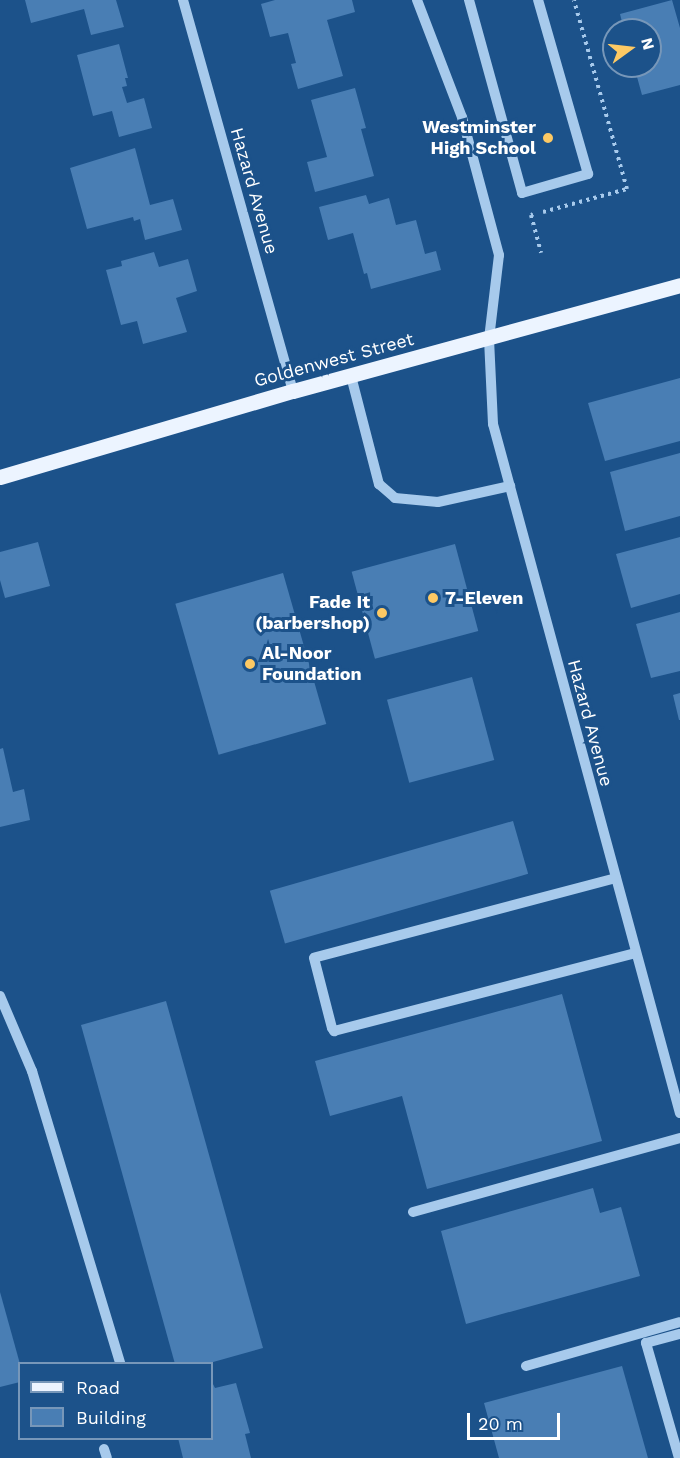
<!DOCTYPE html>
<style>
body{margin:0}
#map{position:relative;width:680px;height:1458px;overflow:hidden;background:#1c528a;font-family:"Work Sans",sans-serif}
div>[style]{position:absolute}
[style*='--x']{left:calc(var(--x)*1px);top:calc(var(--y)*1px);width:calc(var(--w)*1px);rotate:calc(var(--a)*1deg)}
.building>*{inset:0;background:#497eb4;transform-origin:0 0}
.path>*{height:4px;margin-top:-2px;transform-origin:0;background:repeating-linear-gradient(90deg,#a7caec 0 3px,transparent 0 7.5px)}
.minor>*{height:10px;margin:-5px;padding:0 5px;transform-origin:5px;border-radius:5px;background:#a7caec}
.major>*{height:15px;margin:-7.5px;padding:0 7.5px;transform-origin:7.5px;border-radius:7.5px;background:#ecf4ff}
.dots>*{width:16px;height:16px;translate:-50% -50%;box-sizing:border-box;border:3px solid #1c528a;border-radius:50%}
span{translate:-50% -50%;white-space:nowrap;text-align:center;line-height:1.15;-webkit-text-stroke:6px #1c528a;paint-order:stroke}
.poi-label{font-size:18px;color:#fff;font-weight:700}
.right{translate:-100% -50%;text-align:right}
.left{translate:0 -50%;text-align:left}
.street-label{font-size:18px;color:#fff}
.legend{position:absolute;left:18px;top:1362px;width:195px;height:78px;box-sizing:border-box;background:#1c528a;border:2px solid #7797b9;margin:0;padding:8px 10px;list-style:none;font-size:18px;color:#fff}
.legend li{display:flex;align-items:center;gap:12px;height:30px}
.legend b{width:30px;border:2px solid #7797b9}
.north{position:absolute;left:602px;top:18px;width:60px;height:60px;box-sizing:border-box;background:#1c528a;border:2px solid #7797b9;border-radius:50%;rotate:75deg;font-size:16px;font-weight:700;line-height:24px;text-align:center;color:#fff}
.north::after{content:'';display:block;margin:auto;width:21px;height:27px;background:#fdc964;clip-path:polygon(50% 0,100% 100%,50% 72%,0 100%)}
.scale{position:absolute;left:467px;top:1413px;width:93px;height:27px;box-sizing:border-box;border:3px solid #fff;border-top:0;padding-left:8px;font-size:18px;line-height:21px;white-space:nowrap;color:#fff;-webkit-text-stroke:4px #1c528a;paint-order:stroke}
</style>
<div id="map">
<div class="building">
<i style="clip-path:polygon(25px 0,116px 0,124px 27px,91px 35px,84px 9px,31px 23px)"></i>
<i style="clip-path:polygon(275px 0,352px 0,355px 12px,327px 20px,343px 76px,298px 89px,291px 64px,296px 63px,288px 33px,270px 37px,261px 4px)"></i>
<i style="clip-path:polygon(672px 0,680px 28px,680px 85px,642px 95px,634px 66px,650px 66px,650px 30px,624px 30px,620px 14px)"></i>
<i style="clip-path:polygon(119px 44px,128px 78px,125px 78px,127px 86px,122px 87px,127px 103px,144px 98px,152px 128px,119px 137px,112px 111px,93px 116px,77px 55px)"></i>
<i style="clip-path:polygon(355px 88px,366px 128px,361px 129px,374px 176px,315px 192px,307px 162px,327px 157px,311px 100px)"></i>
<i style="clip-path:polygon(135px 148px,150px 205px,173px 199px,182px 230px,145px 240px,140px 219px,134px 221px,133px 217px,87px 229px,70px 168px)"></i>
<i style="clip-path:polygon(366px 195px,369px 204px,389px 198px,396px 225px,416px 220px,425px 254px,436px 251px,441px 270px,371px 289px,367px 273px,364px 274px,353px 233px,328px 240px,319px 207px)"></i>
<i style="clip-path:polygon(154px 252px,159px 267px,188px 259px,197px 291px,176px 298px,187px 332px,143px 344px,137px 321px,121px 325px,106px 270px,122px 266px,121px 261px)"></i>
<i style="clip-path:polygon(680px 378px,680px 441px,605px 461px,588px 403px)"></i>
<i style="clip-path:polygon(680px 453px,680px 516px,625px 531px,610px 472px)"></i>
<i style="clip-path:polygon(680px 537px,680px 594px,631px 608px,616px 554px)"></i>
<i style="clip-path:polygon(38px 542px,50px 586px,5px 598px,0 580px,0 552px)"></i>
<i style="left:455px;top:544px;width:90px;height:107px;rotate:75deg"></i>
<i style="left:283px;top:573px;width:157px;height:112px;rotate:74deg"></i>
<i style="clip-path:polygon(680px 612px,680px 671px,651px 678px,636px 624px)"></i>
<i style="left:472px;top:677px;width:86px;height:88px;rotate:75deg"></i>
<i style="clip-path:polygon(680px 693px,680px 720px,679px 720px,673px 695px)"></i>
<i style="clip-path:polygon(3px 748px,13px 792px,24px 789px,30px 820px,0 827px,0 749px)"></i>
<i style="left:513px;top:821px;width:55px;height:253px;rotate:74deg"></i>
<i style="clip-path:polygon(562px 994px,602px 1141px,427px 1189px,402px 1096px,330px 1116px,315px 1061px)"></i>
<i style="clip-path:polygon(166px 1001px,263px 1348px,206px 1364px,175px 1364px,81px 1025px)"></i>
<i style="clip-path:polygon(593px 1188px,600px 1213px,621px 1207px,640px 1276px,466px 1324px,441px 1231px)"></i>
<i style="clip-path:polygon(0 1292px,20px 1364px,20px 1382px,0 1387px)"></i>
<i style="clip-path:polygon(622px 1366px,648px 1458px,499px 1458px,484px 1403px)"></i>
<i style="clip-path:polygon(212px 1382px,215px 1388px,236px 1383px,250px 1433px,245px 1434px,251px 1458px,183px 1458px,178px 1438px,212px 1438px)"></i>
</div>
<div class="path">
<i style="--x:543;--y:212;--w:87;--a:-15.3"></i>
<i style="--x:627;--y:189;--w:196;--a:-105.7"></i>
<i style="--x:533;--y:214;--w:2;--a:153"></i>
<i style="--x:531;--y:215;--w:39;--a:75"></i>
</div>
<div class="minor">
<i style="--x:183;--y:0;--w:406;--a:74.3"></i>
<i style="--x:417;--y:0;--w:125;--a:69"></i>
<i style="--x:462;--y:117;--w:143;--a:75"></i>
<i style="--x:499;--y:255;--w:85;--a:96.8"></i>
<i style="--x:489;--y:339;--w:85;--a:87.3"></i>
<i style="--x:493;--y:424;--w:714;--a:74.82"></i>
<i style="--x:469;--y:0;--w:200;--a:74.6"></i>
<i style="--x:522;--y:193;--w:69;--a:-16.1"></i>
<i style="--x:588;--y:174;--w:181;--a:-106"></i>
<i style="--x:351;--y:376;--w:112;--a:75.5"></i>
<i style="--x:379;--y:484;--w:21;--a:41"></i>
<i style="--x:395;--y:498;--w:43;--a:5.3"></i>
<i style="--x:438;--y:502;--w:74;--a:-12.5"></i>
<i style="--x:616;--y:878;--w:312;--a:165.2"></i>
<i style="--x:314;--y:958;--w:72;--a:75.6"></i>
<i style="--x:332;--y:1028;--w:4;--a:56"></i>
<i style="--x:334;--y:1031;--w:312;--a:-14.5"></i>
<i style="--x:0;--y:996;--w:82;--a:66.9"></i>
<i style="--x:32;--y:1071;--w:305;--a:73.2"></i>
<i style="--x:413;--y:1212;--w:277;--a:-15.5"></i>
<i style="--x:526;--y:1366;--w:160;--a:-15.9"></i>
<i style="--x:104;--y:1449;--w:9;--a:72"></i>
<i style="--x:679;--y:1458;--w:120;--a:-106"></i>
<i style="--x:646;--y:1343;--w:35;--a:-15"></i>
</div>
<div class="major">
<i style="--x:0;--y:477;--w:305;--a:-16.4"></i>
<i style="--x:293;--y:391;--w:401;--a:-15.3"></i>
</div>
<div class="dots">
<i style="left:548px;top:138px;background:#fdc964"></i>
<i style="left:433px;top:598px;background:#fdc964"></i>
<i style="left:382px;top:613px;background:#fdc964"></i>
<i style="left:250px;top:664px;background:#fdc964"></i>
</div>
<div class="poi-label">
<span class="right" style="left:536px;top:138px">Westminster<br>High School</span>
<span class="left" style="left:445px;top:598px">7-Eleven</span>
<span class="right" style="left:370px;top:613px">Fade It<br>(barbershop)</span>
<span class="left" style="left:262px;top:664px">Al-Noor<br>Foundation</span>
</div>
<div class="street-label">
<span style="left:254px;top:191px;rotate:74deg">Hazard Avenue</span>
<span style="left:334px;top:360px;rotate:-15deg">Goldenwest Street</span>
<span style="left:590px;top:723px;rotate:75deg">Hazard Avenue</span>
</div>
<ul class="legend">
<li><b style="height:8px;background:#ecf4ff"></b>Road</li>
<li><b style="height:16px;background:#497eb4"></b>Building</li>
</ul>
<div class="north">N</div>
<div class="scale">20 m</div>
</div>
